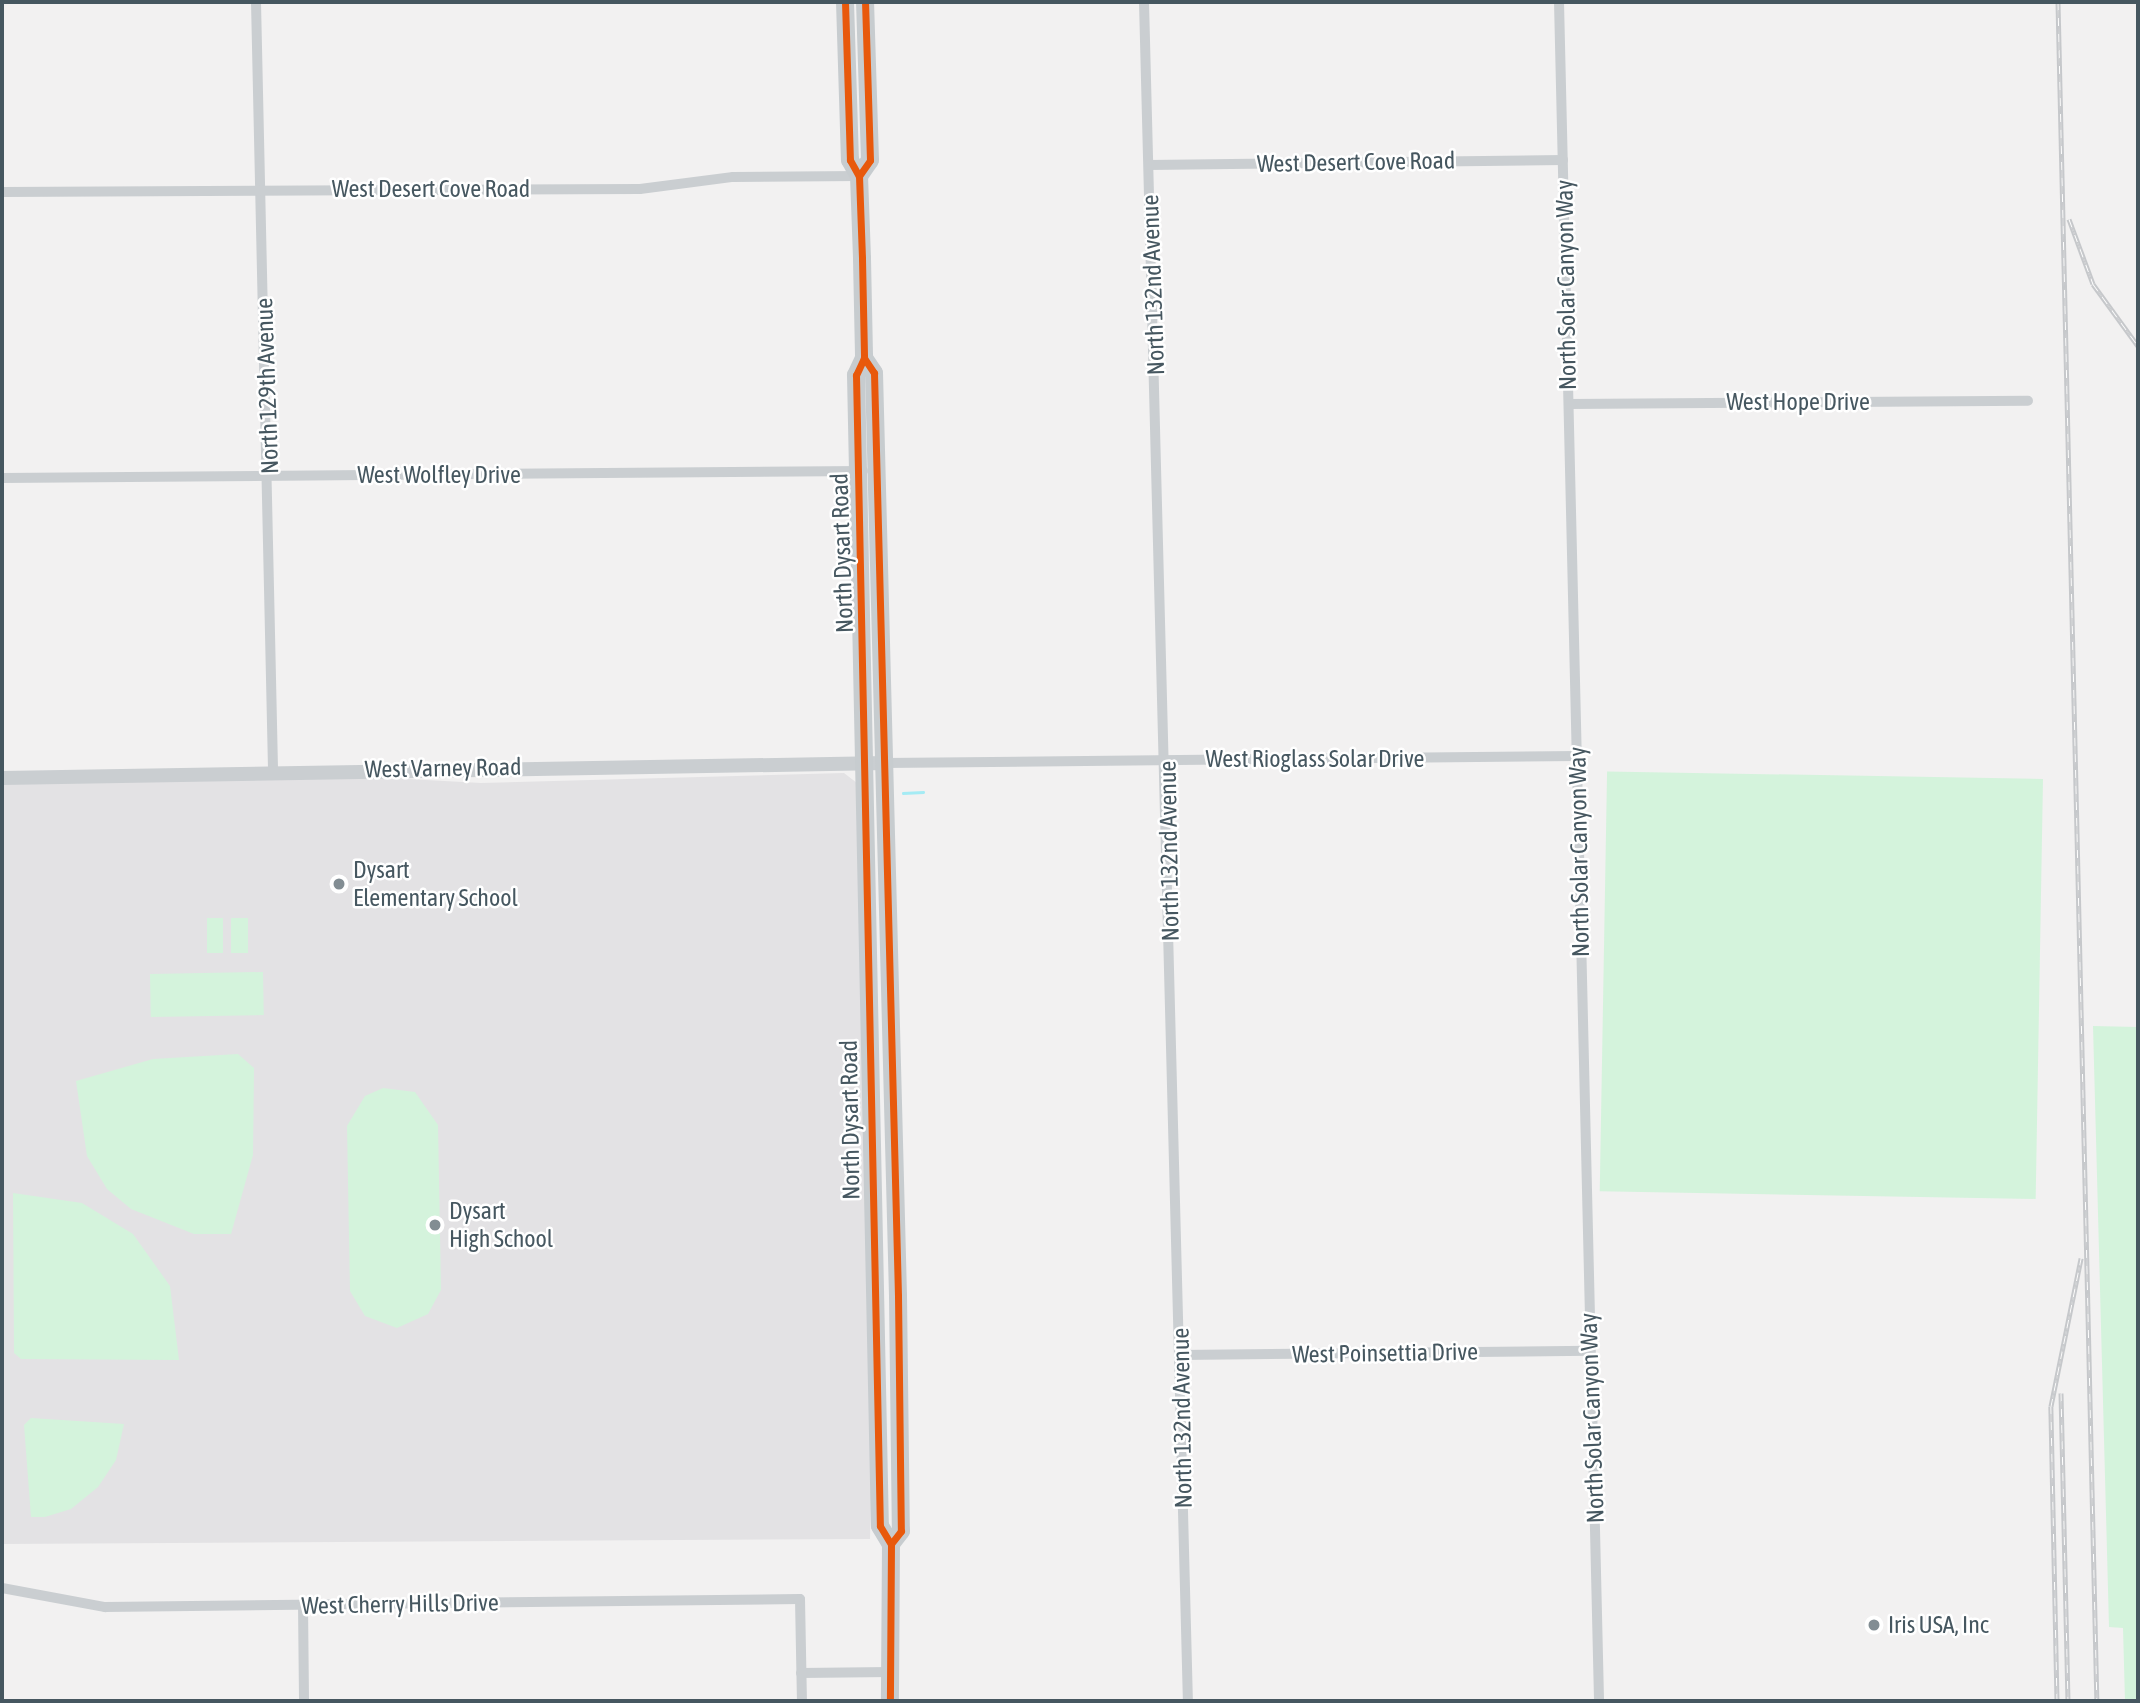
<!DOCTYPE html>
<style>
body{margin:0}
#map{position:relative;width:2140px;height:1703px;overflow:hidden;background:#f2f1f1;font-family:"Asap Condensed",sans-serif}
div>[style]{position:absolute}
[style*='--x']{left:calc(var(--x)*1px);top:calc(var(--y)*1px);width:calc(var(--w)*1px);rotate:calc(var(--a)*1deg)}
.education>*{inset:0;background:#e3e2e4}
.green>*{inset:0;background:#d4f3dc;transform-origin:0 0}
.stream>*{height:2.5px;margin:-1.25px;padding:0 1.25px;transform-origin:1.25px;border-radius:1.25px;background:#a5ebf4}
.minor>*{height:10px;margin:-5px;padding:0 5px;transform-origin:5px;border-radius:5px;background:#caced1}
.tertiary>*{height:14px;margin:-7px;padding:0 7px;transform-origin:7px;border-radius:7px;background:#caced1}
.primary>*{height:18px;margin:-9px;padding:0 9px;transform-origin:9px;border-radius:9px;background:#c7cccf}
.rail>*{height:5px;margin-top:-2.5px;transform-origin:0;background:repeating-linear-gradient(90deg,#fff 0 8px,#c6c8cb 0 16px);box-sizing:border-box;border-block:2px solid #c6c8cb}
.cycleway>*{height:7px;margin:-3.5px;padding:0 3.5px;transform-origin:3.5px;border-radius:3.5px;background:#e8590c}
.dots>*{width:19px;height:19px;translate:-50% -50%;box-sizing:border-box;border:4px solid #fff;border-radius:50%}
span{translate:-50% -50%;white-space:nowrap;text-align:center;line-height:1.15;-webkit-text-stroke:5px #fff;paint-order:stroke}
.street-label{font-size:24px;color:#465760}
.poi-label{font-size:24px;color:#465760}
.left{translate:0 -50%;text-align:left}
.frame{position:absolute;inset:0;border:4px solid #465760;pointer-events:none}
</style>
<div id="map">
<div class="education">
<i style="clip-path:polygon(844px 773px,857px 783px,873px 1412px,870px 1539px,2px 1544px,2px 783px,389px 778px,481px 783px)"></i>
</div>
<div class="green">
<i style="left:2043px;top:779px;width:420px;height:436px;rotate:91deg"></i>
<i style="left:207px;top:918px;width:16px;height:35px"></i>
<i style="left:231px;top:918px;width:17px;height:35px"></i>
<i style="left:263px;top:972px;width:43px;height:113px;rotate:89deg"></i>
<i style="clip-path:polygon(2093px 1026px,2138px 1027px,2138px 1701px,2125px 1701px,2123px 1628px,2109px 1627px)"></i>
<i style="clip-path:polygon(238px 1054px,254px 1068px,253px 1155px,231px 1234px,194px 1234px,131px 1209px,107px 1189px,87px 1156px,76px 1081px,153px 1059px)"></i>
<i style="clip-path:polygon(383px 1088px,415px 1092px,438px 1125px,441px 1290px,428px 1314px,397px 1328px,365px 1316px,350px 1291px,347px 1126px,365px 1096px)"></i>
<i style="clip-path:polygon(13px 1193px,82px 1203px,133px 1234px,170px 1286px,179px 1360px,21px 1359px,14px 1353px)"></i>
<i style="clip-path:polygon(31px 1418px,124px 1424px,116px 1460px,98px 1487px,71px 1509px,45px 1517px,31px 1517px,24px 1425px)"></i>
</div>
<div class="stream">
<i style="--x:903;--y:793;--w:20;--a:-3"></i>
</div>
<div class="minor">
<i style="--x:256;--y:2;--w:768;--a:88.73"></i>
<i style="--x:1144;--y:2;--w:1700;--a:88.52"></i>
<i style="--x:1559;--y:2;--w:1699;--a:88.65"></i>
<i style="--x:1149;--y:165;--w:414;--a:-0.7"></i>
<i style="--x:2;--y:192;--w:638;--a:-0.27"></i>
<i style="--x:640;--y:189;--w:94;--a:-7.4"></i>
<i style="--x:733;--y:177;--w:126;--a:-0.5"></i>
<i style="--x:1569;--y:404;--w:459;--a:-0.4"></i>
<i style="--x:2;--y:478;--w:861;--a:-0.47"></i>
<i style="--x:885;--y:763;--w:692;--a:-0.58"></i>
<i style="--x:1180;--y:1355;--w:410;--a:-0.6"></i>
<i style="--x:2;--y:1588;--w:105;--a:10.5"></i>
<i style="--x:105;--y:1607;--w:695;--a:-0.66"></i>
<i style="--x:800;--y:1599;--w:102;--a:88.9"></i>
<i style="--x:303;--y:1604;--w:97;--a:89.4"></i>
<i style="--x:801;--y:1673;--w:89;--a:-0.6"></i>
</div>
<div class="tertiary">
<i style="--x:2;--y:778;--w:883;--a:-0.97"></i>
</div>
<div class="primary">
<i style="--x:845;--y:2;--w:158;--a:88.2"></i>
<i style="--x:850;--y:160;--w:18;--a:61"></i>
<i style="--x:859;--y:176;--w:83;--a:87.9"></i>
<i style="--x:862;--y:259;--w:99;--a:88.8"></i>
<i style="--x:864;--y:358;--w:19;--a:115"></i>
<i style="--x:856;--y:375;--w:1151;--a:88.81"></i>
<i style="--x:880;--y:1526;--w:21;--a:59"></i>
<i style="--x:891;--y:1544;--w:157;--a:90.4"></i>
<i style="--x:859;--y:176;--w:19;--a:-55"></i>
<i style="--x:870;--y:160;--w:158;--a:-91.8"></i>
<i style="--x:864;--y:358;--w:18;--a:56"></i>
<i style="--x:874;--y:373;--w:923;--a:88.51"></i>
<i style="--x:898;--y:1296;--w:235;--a:89.3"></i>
<i style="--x:901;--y:1531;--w:16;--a:128"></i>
</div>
<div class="rail">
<i style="--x:2058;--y:2;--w:1699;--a:88.69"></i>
<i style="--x:2069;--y:219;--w:69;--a:69.7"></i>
<i style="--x:2093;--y:284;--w:77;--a:54"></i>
<i style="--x:2061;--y:1393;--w:308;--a:88.7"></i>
<i style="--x:2057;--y:1701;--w:295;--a:-91.2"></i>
<i style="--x:2051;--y:1406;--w:151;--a:-78.5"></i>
</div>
<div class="cycleway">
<i style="--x:845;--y:2;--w:158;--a:88.2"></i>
<i style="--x:850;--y:160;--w:18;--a:61"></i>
<i style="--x:859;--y:176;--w:83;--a:87.9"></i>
<i style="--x:862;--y:259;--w:99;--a:88.8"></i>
<i style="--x:864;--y:358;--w:19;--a:115"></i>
<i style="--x:856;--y:375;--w:1151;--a:88.81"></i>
<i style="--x:880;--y:1526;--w:21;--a:59"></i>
<i style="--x:891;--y:1544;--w:157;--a:90.4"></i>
<i style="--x:859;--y:176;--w:19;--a:-55"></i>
<i style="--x:870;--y:160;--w:158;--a:-91.8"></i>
<i style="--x:864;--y:358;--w:18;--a:56"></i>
<i style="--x:874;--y:373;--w:923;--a:88.51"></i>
<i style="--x:898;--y:1296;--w:235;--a:89.3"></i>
<i style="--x:901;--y:1531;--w:16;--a:128"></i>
</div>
<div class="dots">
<i style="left:339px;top:884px;background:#828d93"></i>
<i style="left:435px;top:1225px;background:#828d93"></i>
<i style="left:1874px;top:1625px;background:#828d93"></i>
</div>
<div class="street-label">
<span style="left:1356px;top:162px;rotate:-1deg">West Desert Cove Road</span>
<span style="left:431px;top:189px">West Desert Cove Road</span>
<span style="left:1153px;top:285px;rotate:-92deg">North 132nd Avenue</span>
<span style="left:1566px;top:285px;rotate:-91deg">North Solar Canyon Way</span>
<span style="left:267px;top:386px;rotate:-92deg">North 129th Avenue</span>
<span style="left:1798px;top:402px">West Hope Drive</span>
<span style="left:439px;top:475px">West Wolfley Drive</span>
<span style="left:842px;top:553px;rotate:-92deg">North Dysart Road</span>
<span style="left:1315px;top:759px">West Rioglass Solar Drive</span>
<span style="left:443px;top:768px;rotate:-1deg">West Varney Road</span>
<span style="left:1169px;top:851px;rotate:-91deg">North 132nd Avenue</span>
<span style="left:1579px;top:852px;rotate:-91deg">North Solar Canyon Way</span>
<span style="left:850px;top:1120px;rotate:-91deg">North Dysart Road</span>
<span style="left:1385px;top:1353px;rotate:-1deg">West Poinsettia Drive</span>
<span style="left:1182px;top:1418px;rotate:-91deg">North 132nd Avenue</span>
<span style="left:1592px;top:1418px;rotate:-92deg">North Solar Canyon Way</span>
<span style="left:400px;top:1604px;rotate:-1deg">West Cherry Hills Drive</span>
</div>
<div class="poi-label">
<span class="left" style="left:353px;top:884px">Dysart<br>Elementary School</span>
<span class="left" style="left:449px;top:1225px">Dysart<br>High School</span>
<span class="left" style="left:1888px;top:1625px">Iris USA, Inc</span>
</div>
<div class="frame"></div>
</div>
